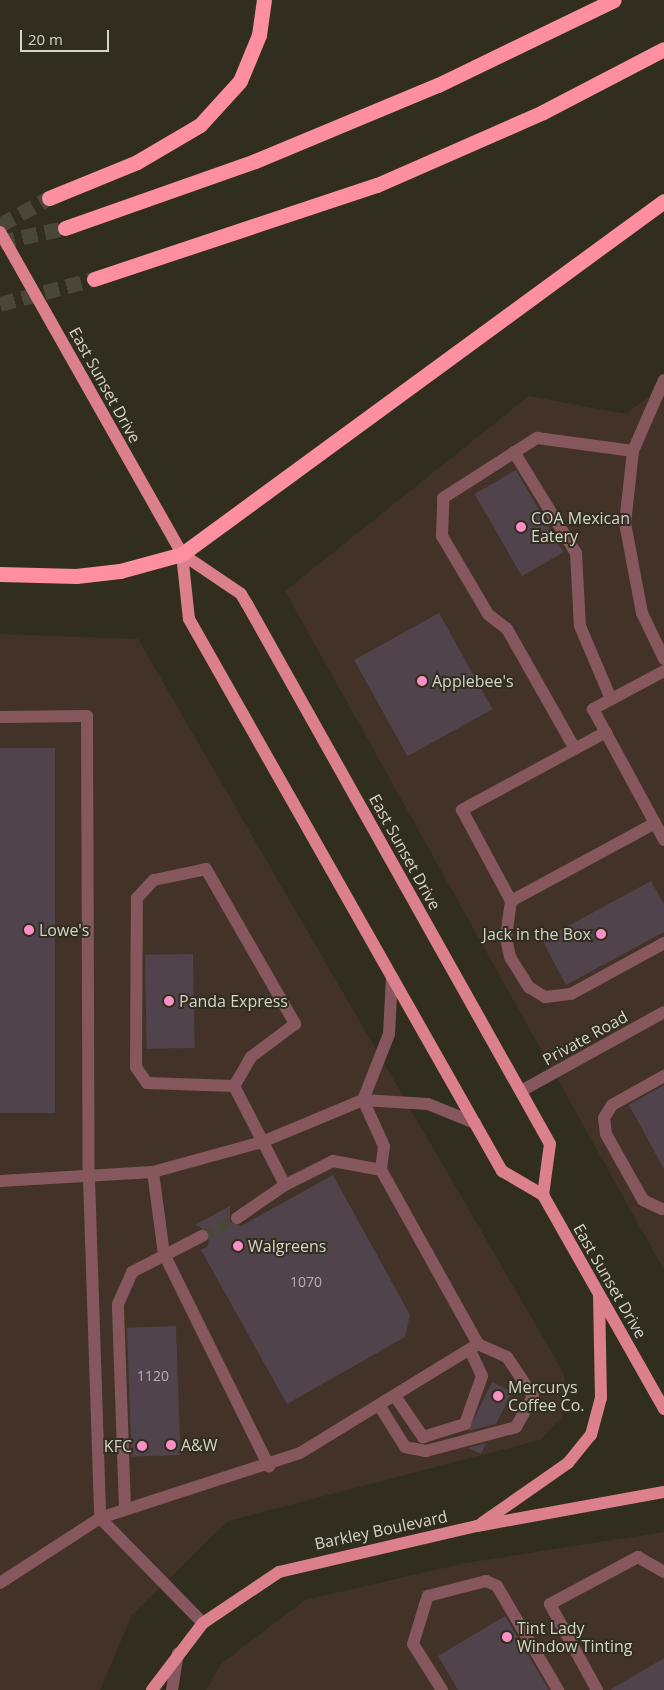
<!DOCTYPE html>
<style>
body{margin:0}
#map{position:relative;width:664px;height:1690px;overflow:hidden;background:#312e20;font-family:"Open Sans",sans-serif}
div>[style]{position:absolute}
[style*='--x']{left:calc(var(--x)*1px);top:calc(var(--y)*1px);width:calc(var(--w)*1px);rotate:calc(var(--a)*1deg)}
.commercial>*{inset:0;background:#423227}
.building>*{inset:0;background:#51434c;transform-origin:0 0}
.minor-tunnel>*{height:12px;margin-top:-6px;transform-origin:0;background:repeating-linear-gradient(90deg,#4a473a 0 12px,transparent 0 18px)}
.highway-tunnel>*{height:15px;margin-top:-7.5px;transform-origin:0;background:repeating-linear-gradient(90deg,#4a473a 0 15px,transparent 0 23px)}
.minor>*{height:12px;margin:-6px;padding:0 6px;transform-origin:6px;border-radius:6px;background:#86585e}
.major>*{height:12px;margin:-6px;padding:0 6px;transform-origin:6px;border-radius:6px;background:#db808c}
.highway>*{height:15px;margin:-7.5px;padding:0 7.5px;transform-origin:7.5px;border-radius:7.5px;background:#fd8f9e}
.dots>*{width:14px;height:14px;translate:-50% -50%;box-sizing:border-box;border:2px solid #312e20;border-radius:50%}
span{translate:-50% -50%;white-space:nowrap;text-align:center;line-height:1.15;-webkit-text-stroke:4px #312e20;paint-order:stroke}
.number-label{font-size:14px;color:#b4b0ab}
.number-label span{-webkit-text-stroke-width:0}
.street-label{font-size:16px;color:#d5d4cb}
.poi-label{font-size:16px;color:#d5d4cb}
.left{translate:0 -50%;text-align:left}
.right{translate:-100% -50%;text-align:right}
.scale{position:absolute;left:20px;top:30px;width:89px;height:22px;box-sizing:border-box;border:2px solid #d5d4cb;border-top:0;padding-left:6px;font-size:15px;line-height:18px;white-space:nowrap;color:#d5d4cb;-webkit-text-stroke:4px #312e20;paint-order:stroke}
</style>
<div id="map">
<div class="commercial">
<i style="clip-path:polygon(664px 385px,664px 1270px,285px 591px,529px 396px,626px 414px)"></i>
<i style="clip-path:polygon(0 634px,138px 639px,563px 1372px,566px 1385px,561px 1418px,540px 1440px,228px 1521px,132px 1615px,100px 1690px,0 1690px)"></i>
<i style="clip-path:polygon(664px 1532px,664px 1690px,206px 1690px,221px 1664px,305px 1600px,465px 1563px)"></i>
</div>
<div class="building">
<i style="left:516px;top:470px;width:95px;height:48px;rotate:60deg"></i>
<i style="left:439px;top:613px;width:110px;height:97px;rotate:61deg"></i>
<i style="left:0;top:748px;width:55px;height:365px"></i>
<i style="clip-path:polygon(651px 881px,664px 904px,664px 932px,566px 985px,542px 940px)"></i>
<i style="left:193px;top:954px;width:94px;height:48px;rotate:89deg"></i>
<i style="clip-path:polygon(664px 1085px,664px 1169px,629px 1105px)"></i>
<i style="clip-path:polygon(333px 1175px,410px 1315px,405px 1337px,287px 1404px,201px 1250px,208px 1246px,209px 1232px,195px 1225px,230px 1206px,230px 1222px,241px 1226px)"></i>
<i style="left:176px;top:1326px;width:129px;height:49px;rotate:88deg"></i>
<i style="clip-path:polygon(492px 1382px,512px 1392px,496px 1424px,468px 1431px)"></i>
<i style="clip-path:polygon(486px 1443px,481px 1454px,468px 1448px)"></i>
<i style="clip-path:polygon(505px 1616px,549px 1690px,458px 1690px,438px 1656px)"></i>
<i style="clip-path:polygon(664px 1658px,664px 1690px,610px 1690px)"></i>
</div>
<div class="minor-tunnel">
<i style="--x:202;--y:1236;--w:39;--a:-27"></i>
</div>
<div class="highway-tunnel">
<i style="--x:0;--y:225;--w:56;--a:-28.9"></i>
<i style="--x:0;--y:242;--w:66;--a:-12.2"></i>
<i style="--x:0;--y:304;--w:97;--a:-14.9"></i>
</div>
<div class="minor">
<i style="--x:664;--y:380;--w:77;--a:113.6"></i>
<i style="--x:633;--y:451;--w:72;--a:96.3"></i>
<i style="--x:625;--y:523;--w:92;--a:79.3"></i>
<i style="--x:642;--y:613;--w:51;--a:64.4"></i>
<i style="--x:514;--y:452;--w:119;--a:58.5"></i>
<i style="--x:576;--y:553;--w:73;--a:86.9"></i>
<i style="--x:580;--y:626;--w:79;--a:67"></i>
<i style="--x:664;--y:671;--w:81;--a:151.8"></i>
<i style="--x:593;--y:709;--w:149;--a:61.5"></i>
<i style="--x:0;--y:717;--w:87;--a:-0.7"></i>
<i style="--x:87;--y:716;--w:463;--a:89.8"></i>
<i style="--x:89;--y:1179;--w:339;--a:88.1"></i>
<i style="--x:100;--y:1518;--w:147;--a:45.6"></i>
<i style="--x:606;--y:732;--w:164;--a:151.6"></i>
<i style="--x:462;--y:810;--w:103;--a:61.7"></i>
<i style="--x:511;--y:901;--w:164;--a:-28.4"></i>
<i style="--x:575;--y:749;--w:138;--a:-119.5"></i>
<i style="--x:507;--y:629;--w:24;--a:-142"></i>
<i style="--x:488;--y:614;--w:91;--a:-120.5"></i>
<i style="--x:442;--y:536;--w:38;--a:-88"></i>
<i style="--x:443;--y:498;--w:112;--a:-32.6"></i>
<i style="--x:537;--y:438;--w:97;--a:7.7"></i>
<i style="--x:206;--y:869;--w:179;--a:60.1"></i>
<i style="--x:295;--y:1024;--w:55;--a:143.1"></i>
<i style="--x:251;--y:1057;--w:34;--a:120"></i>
<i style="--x:234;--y:1086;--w:87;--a:-178"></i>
<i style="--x:147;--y:1083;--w:19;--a:-125"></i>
<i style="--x:136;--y:1067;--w:169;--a:-89.7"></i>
<i style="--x:137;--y:898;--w:25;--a:-47"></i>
<i style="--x:154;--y:880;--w:53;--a:-11.9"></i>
<i style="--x:511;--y:901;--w:37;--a:98"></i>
<i style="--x:506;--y:938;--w:19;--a:78"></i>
<i style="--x:510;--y:957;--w:36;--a:58"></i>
<i style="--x:529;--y:987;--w:19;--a:32"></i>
<i style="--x:545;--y:997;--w:26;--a:-7"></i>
<i style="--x:571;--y:994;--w:106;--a:-28.7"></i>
<i style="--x:234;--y:1086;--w:111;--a:62.7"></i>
<i style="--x:285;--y:1185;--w:54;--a:-26.6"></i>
<i style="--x:333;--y:1161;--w:49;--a:10.6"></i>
<i style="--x:521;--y:1091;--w:163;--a:-28.9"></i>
<i style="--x:153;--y:1172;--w:83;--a:82.4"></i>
<i style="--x:164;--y:1254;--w:237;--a:63.7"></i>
<i style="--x:0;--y:1181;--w:153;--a:-3.4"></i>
<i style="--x:153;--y:1172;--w:113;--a:-15.4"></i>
<i style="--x:262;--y:1142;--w:109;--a:-22.6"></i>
<i style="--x:363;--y:1100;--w:65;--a:3.5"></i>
<i style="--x:428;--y:1104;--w:51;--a:22"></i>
<i style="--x:662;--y:1209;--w:21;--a:-155"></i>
<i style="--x:643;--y:1200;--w:76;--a:-119.3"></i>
<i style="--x:606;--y:1134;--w:16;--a:-97"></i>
<i style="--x:604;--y:1118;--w:15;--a:-58"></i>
<i style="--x:612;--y:1105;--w:60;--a:-29.1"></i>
<i style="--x:237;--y:1218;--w:58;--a:-34.5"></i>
<i style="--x:395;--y:1396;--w:50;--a:55.7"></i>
<i style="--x:423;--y:1437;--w:44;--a:-17.2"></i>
<i style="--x:465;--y:1424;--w:51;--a:-70.5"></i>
<i style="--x:482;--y:1376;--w:29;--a:-115"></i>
<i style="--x:379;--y:1405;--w:49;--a:58.2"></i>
<i style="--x:405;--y:1447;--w:21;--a:11"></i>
<i style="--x:426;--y:1451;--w:93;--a:-14.9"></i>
<i style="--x:516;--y:1427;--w:35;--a:-61"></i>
<i style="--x:533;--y:1396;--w:47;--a:-123.7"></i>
<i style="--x:507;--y:1357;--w:32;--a:-156"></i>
<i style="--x:125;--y:1509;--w:205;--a:-92"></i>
<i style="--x:118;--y:1304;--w:35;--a:-66"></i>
<i style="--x:132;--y:1272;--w:79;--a:-27.2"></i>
<i style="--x:0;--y:1583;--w:119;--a:-33"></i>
<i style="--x:100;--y:1518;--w:210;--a:-18"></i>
<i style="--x:300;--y:1453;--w:209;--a:-31.5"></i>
<i style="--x:478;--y:1344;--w:199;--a:-119.1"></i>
<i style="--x:381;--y:1170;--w:24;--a:-83"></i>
<i style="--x:384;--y:1146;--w:51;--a:-114.5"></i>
<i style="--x:363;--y:1100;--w:71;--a:-68.5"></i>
<i style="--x:389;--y:1034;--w:57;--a:-87"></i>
<i style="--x:172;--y:1690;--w:37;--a:-81"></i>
<i style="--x:442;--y:1690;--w:54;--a:-122.2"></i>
<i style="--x:413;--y:1644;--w:39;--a:-73"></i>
<i style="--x:424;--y:1607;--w:12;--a:-70"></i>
<i style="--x:428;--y:1596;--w:60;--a:-14.5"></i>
<i style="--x:486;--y:1581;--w:12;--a:24"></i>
<i style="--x:497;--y:1586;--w:121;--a:59.6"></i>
<i style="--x:597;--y:1690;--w:98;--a:-118.7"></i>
<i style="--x:550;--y:1604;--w:100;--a:-28.1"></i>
<i style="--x:638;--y:1557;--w:30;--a:30"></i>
</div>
<div class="major">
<i style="--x:0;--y:232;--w:370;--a:60.5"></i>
<i style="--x:182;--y:554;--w:65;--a:83.9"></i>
<i style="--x:189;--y:619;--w:635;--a:60.45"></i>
<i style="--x:502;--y:1171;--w:48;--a:30.3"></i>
<i style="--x:543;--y:1195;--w:246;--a:60.5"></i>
<i style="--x:182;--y:554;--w:71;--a:34.1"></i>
<i style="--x:241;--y:594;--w:12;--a:59"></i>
<i style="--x:247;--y:604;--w:619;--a:60.7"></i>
<i style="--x:550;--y:1144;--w:51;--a:97.8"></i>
<i style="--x:482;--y:1523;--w:105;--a:-34.9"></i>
<i style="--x:568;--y:1463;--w:36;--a:-51"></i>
<i style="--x:591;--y:1435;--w:38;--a:-75"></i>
<i style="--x:601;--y:1398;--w:102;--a:-91.1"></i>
<i style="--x:152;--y:1690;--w:84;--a:-52.7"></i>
<i style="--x:203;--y:1623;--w:92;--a:-33.9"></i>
<i style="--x:279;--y:1572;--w:203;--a:-13.1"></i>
<i style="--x:477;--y:1526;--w:190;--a:-10.3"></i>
</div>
<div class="highway">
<i style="--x:49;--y:198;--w:95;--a:-22.2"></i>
<i style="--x:137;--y:162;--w:73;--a:-30.4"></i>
<i style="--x:200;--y:125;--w:59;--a:-47.7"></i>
<i style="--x:240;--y:81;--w:50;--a:-67.6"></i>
<i style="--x:259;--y:35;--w:35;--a:-82"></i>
<i style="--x:65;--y:228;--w:201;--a:-19.4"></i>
<i style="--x:255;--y:161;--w:198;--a:-22.6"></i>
<i style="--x:438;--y:85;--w:195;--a:-25.8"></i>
<i style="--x:94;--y:279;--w:298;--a:-18.4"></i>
<i style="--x:377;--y:185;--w:181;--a:-23.7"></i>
<i style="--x:543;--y:112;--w:136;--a:-27.5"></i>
<i style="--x:0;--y:574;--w:76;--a:1.5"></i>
<i style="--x:76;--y:576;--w:44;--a:-6.5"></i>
<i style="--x:120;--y:571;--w:64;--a:-15.3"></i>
<i style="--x:182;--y:554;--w:597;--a:-36.22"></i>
</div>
<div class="dots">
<i style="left:521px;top:527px;background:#fc8fc3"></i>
<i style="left:422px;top:681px;background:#fc8fc3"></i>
<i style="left:29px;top:930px;background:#fc8fc3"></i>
<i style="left:601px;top:934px;background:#fc8fc3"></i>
<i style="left:169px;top:1001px;background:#fc8fc3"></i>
<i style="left:238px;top:1246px;background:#fc8fc3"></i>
<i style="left:498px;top:1396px;background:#fc8fc3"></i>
<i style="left:171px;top:1445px;background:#fc8fc3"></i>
<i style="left:142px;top:1446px;background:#fc8fc3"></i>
<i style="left:507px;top:1637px;background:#fc8fc3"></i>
</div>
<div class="number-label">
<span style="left:306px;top:1282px">1070</span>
<span style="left:153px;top:1376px">1120</span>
</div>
<div class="street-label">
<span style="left:105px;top:385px;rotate:61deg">East Sunset Drive</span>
<span style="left:405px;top:852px;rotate:61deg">East Sunset Drive</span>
<span style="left:585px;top:1038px;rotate:-29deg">Private Road</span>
<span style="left:610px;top:1281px;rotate:60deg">East Sunset Drive</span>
<span style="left:381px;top:1530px;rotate:-12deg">Barkley Boulevard</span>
</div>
<div class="poi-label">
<span class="left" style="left:531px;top:527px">COA Mexican<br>Eatery</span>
<span class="left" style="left:432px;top:681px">Applebee's</span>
<span class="left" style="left:39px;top:930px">Lowe's</span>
<span class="right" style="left:591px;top:934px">Jack in the Box</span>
<span class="left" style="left:179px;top:1001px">Panda Express</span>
<span class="left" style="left:248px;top:1246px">Walgreens</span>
<span class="left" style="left:508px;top:1396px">Mercurys<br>Coffee Co.</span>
<span class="left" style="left:181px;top:1445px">A&amp;W</span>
<span class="right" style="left:132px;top:1446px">KFC</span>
<span class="left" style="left:517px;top:1637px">Tint Lady<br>Window Tinting</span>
</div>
<div class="scale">20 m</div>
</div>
